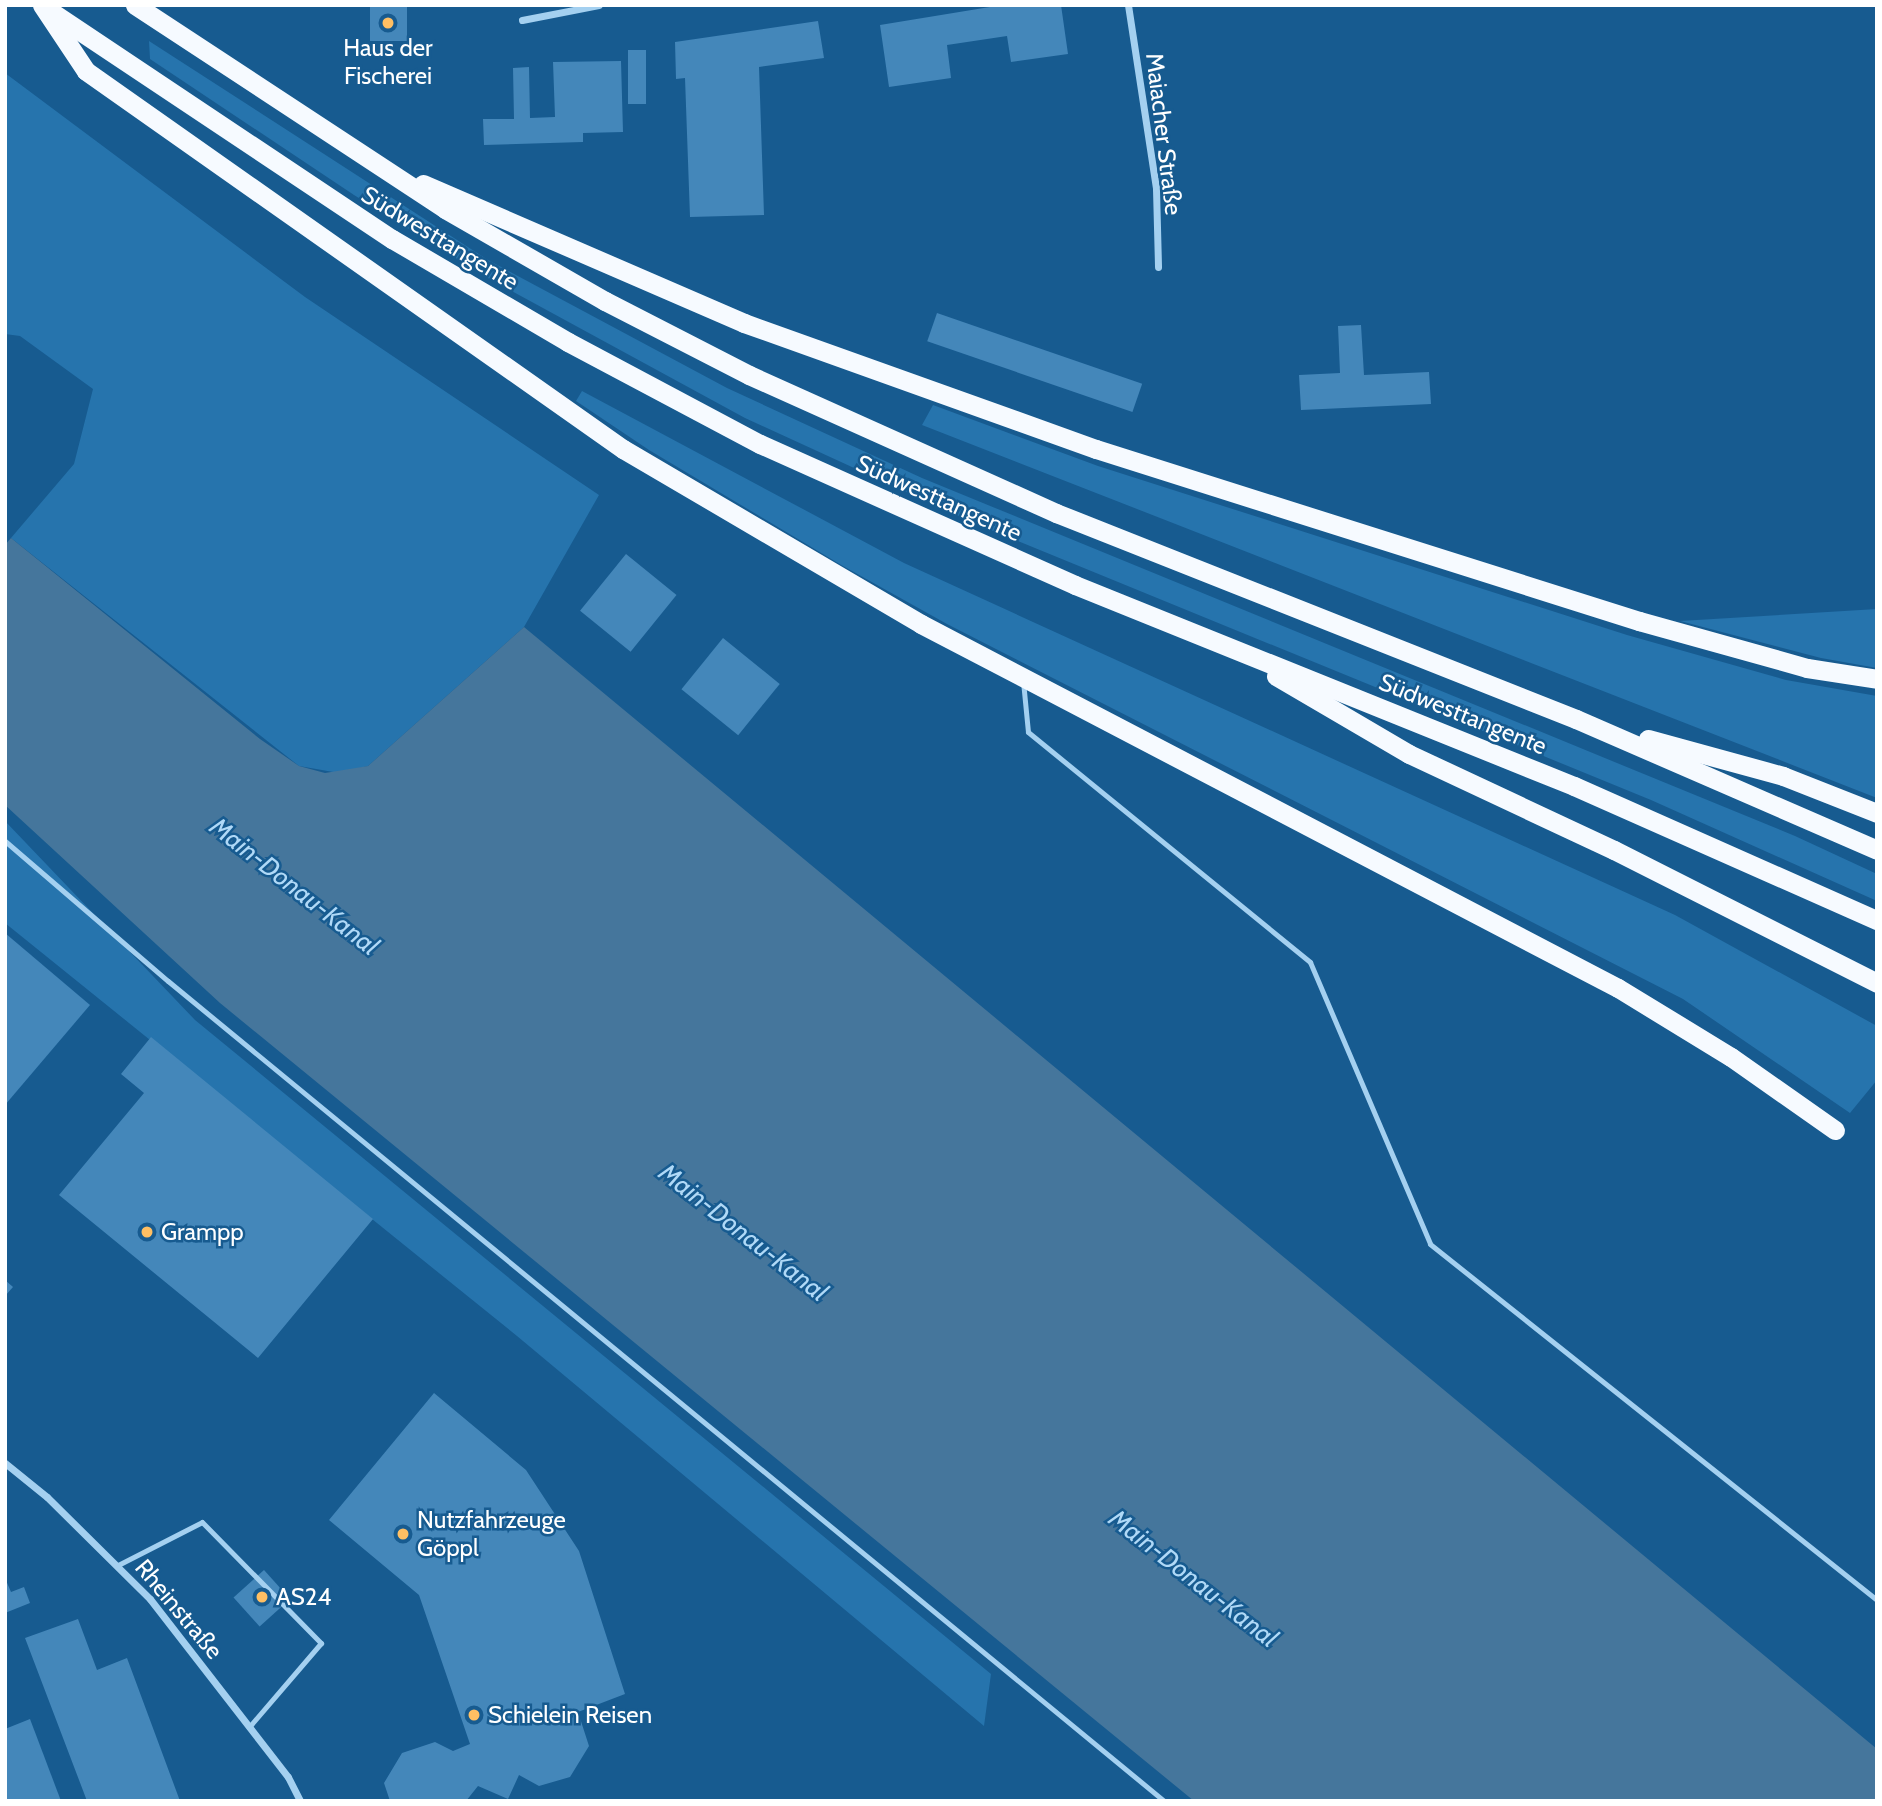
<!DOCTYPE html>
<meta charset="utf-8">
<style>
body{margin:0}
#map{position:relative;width:1882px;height:1806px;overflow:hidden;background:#175b90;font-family:Cabin,sans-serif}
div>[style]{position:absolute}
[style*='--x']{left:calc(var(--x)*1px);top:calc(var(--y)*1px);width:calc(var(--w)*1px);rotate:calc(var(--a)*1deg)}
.green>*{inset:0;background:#2674ad}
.water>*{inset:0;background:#45769c}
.building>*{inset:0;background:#4487ba;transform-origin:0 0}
.service>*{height:5px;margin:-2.5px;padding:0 2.5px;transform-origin:2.5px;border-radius:2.5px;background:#a4d0f0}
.minor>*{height:7px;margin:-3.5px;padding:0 3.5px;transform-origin:3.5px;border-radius:3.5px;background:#a4d0f0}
.trunk>*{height:19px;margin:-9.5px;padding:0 9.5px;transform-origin:9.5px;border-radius:9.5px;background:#f6faff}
.dots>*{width:19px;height:19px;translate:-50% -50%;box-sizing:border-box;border:4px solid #175b90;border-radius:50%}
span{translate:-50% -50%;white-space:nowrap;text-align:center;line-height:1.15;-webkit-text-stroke:5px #175b90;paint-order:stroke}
.poi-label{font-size:24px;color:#fff}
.left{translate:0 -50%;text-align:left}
.street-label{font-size:24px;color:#fff}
.water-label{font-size:26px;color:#b0d9f7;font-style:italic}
.frame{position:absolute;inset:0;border:7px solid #fff;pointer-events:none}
</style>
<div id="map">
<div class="green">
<i style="clip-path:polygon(149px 41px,488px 260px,727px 388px,922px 478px,1795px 836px,1877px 874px,1877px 901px,1651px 800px,974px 523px,745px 418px,488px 278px,354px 195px,150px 59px)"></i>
<i style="clip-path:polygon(5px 73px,305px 297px,599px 495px,524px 627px,368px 766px,339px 773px,299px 766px,11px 538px,74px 464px,93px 389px,20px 336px,5px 334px)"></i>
<i style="clip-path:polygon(582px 391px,904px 563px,1675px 915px,1877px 1026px,1877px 1080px,1850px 1113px,1683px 999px,947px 624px,843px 566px,649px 450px,576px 401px)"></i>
<i style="clip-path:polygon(933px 405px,1098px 466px,1627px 635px,1786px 680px,1877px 696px,1877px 798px,922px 425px)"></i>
<i style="clip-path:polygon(1877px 609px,1877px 668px,1821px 658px,1680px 621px)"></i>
<i style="clip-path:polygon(5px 821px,195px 1020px,991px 1674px,984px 1726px,517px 1336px,5px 923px)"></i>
</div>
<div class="water">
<i style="clip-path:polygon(11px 538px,260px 739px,299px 766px,325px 773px,368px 766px,524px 627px,1877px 1749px,1877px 1801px,1194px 1801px,220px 1003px,5px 805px,5px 545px)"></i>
</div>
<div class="building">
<i style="left:370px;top:5px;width:37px;height:36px"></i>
<i style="clip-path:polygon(1002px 5px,1061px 5px,1068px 54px,1011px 62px,1007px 36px,947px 45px,951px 78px,889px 87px,880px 25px)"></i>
<i style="clip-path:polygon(818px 21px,824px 58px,759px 67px,764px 215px,690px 217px,685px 78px,676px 79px,675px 42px)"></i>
<i style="left:628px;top:50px;width:18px;height:54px"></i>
<i style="clip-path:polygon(621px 61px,623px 132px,583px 133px,583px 142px,484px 145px,483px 119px,514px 119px,513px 68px,529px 67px,530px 118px,555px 117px,553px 62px)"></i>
<i style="left:937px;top:313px;width:217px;height:30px;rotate:19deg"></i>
<i style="clip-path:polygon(1361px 325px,1364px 375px,1429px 372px,1431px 404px,1301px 410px,1299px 375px,1340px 373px,1338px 326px)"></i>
<i style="left:626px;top:554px;width:65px;height:73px;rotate:39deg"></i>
<i style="left:723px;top:638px;width:73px;height:66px;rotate:39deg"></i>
<i style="clip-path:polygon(5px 933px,90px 1005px,5px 1105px)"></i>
<i style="clip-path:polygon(151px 1037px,373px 1219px,258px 1358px,59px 1195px,144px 1093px,121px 1074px)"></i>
<i style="clip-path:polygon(5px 1280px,13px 1287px,5px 1296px)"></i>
<i style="clip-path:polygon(434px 1393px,526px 1470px,579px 1551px,625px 1694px,578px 1712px,589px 1746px,570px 1777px,539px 1786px,519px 1775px,508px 1799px,478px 1786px,466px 1801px,390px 1801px,384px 1783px,402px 1753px,435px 1742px,453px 1751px,470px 1744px,419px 1595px,329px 1520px)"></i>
<i style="left:264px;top:1570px;width:39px;height:41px;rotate:48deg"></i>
<i style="clip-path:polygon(5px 1578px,11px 1592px,24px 1587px,30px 1603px,5px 1613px)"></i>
<i style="clip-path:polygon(78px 1619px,97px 1670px,127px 1658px,180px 1801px,87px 1801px,25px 1638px)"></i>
<i style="clip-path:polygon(30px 1719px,61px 1801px,5px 1801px,5px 1729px)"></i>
</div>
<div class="service">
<i style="--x:1023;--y:681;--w:51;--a:84.4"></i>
<i style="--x:1028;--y:732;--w:364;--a:39.2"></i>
<i style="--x:1310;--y:962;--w:306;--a:66.9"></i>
<i style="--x:1430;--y:1244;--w:571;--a:38.53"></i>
<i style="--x:5;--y:841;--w:215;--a:40.7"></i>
<i style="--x:168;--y:981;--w:1290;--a:39.46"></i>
<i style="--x:118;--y:1565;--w:94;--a:-27.1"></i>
<i style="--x:202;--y:1522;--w:170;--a:45.5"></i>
<i style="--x:321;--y:1643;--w:111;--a:130.6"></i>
</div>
<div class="minor">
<i style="--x:1128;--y:5;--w:186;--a:81.3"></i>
<i style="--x:1156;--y:189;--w:78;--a:88.5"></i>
<i style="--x:522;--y:20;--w:78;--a:-11"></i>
<i style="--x:5;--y:1463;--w:54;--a:39"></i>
<i style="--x:47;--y:1497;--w:145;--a:44.7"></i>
<i style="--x:150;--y:1599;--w:225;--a:52.2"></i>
<i style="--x:288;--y:1777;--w:27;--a:63"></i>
</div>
<div class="trunk">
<i style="--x:42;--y:5;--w:79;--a:56.3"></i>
<i style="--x:86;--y:71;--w:657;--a:35.14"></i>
<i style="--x:623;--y:449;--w:346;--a:30.4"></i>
<i style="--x:921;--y:624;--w:786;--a:27.58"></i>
<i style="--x:1618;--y:988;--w:132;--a:31.4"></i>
<i style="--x:1731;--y:1057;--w:127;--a:35.1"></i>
<i style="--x:135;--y:5;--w:371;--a:33.3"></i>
<i style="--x:445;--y:209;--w:185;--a:29.9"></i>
<i style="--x:605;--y:301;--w:162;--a:27.2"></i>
<i style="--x:749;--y:375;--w:337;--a:24.2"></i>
<i style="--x:1056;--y:513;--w:559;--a:21.61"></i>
<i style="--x:1576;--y:719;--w:328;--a:23.5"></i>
<i style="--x:50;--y:11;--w:411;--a:33.7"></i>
<i style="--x:392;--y:239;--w:204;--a:30.3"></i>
<i style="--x:568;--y:342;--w:217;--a:28"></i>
<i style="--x:760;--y:444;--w:345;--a:24.1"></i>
<i style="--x:1075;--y:585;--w:538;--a:21.94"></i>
<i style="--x:1574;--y:786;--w:331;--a:23.9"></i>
<i style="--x:423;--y:184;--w:350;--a:23.4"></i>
<i style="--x:744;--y:323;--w:374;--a:19.7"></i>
<i style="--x:1096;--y:449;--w:570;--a:17.58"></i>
<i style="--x:1639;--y:621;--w:174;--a:15.6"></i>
<i style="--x:1807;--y:668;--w:71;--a:8.9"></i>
<i style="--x:1276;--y:676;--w:154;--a:30.4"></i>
<i style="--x:1409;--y:754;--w:226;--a:25.1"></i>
<i style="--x:1614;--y:850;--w:295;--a:26.8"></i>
<i style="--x:1648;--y:739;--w:140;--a:15.3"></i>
<i style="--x:1783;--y:776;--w:101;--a:21.5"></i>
</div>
<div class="dots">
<i style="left:388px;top:23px;background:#ffbf63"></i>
<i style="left:147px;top:1232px;background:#ffbf63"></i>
<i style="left:403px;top:1534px;background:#ffbf63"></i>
<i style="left:262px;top:1597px;background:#ffbf63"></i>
<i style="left:474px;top:1715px;background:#ffbf63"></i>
</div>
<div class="poi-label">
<span style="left:388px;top:62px">Haus der<br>Fischerei</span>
<span class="left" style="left:161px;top:1232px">Grampp</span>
<span class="left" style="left:417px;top:1534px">Nutzfahrzeuge<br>Göppl</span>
<span class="left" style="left:276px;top:1597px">AS24</span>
<span class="left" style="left:488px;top:1715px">Schielein Reisen</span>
</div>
<div class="street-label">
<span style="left:1164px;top:134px;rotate:83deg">Maiacher Straße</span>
<span style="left:440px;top:238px;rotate:31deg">Südwesttangente</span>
<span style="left:939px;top:498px;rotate:24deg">Südwesttangente</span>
<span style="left:1463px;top:714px;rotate:22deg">Südwesttangente</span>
<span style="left:179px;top:1609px;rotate:50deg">Rheinstraße</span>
</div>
<div class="water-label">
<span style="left:294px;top:887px;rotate:38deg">Main-Donau-Kanal</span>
<span style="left:743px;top:1233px;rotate:38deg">Main-Donau-Kanal</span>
<span style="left:1193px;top:1579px;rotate:38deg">Main-Donau-Kanal</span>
</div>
<div class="frame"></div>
</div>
